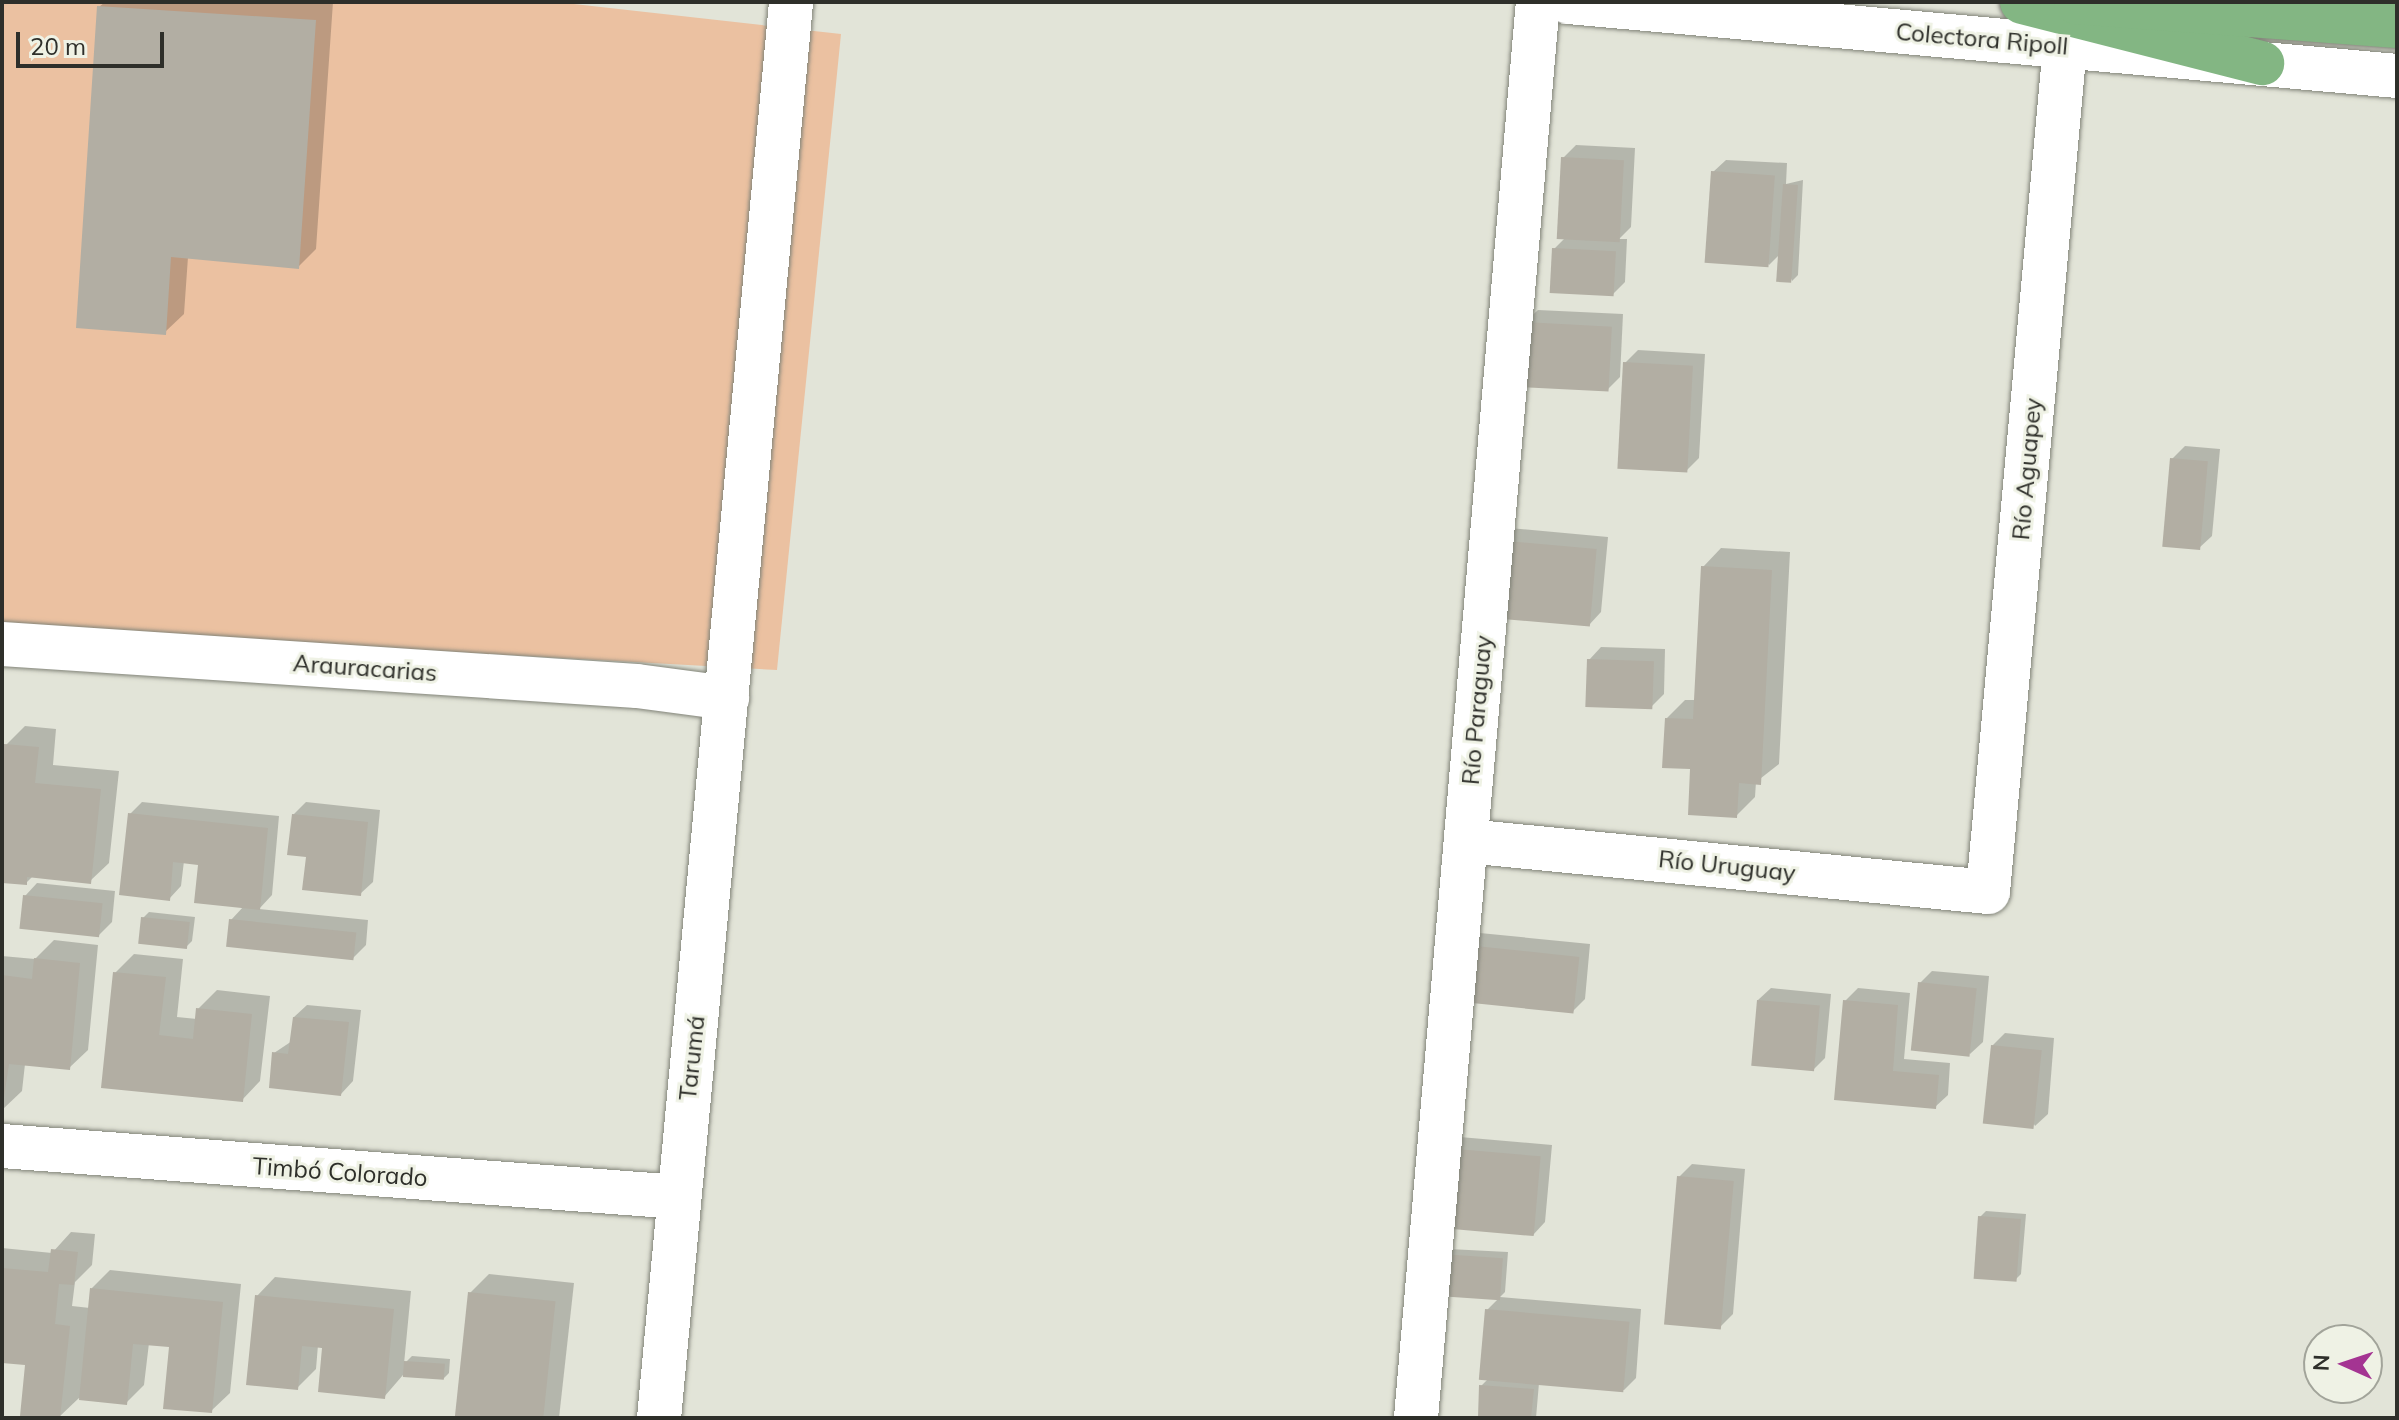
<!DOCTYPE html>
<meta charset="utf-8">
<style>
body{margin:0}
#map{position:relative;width:2399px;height:1420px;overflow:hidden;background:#e2e4d8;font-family:Mulish,sans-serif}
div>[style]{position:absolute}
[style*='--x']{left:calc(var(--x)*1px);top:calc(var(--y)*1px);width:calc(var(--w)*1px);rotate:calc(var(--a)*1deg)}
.green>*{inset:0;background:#ebc1a1}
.shadow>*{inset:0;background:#0003}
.building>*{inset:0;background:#b2aea3;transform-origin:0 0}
.roads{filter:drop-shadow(0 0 2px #818378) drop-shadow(0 0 2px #818378)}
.minor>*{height:44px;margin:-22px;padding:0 22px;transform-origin:22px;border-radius:22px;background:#fff}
.highway>*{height:44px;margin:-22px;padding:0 22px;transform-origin:22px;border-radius:22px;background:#83b683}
span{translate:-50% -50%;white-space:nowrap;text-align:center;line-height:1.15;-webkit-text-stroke:6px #eff2e5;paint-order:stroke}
.street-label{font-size:24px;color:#2e2f2a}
.frame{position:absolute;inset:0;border:4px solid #2e2f2a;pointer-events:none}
.north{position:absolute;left:2303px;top:1324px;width:80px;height:80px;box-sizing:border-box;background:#eff2e5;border:2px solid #a2a49a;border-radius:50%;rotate:273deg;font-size:22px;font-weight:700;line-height:32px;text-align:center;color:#2e2f2a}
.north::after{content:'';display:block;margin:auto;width:28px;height:36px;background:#a43492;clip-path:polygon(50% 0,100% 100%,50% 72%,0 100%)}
.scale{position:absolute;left:16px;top:32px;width:148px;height:36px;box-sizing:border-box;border:4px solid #2e2f2a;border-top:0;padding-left:10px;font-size:24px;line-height:28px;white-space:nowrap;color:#2e2f2a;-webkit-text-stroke:6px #eff2e5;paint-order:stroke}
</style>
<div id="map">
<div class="green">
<i style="clip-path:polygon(2px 2px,556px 2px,841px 34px,777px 670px,2px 627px)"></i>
</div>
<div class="shadow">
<i style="clip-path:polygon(105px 2px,333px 2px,316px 249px,298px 267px,188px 257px,184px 314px,165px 332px,99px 7px)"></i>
<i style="clip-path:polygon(1576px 145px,1635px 148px,1631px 227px,1619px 239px,1627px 239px,1625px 282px,1612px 295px,1554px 249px,1566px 237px,1563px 158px)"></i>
<i style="clip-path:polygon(1726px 160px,1787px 163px,1786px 184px,1803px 180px,1798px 275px,1792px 281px,1781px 253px,1769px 265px,1713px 172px)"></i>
<i style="clip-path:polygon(1538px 310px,1623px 314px,1620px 377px,1607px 390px,1525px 322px)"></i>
<i style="clip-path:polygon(1638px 350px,1705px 354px,1699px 458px,1687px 470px,1625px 363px)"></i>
<i style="clip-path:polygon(2185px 446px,2220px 449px,2212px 536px,2199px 548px,2172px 459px)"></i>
<i style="clip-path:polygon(1510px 528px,1608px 537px,1601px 612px,1589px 625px,1497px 541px)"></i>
<i style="clip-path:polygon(1721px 548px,1790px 552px,1779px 764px,1756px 782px,1755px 797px,1736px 816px,1692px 767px,1667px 718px,1685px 700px,1696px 700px,1703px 567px)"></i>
<i style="clip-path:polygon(1601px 647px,1665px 649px,1664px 694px,1651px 707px,1589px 660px)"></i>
<i style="clip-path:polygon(25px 726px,56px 729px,53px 765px,119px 771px,109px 863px,90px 881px,33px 876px,26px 883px,2px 881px,2px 764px,6px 745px)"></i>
<i style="clip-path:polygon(142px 802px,279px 816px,272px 895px,259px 909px,368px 920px,366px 945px,353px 958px,231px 920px,244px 906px,200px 863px,184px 861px,181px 886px,169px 899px,130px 814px)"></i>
<i style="clip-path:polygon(306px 802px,380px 810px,373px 882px,360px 894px,308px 855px,293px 815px)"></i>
<i style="clip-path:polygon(37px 883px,115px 891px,112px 922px,99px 935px,25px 896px)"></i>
<i style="clip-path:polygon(149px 912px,195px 917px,192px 941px,186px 947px,143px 918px)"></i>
<i style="clip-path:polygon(1480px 933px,1590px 944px,1585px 999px,1572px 1012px,1468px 945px)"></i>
<i style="clip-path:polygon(54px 940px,98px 945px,88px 1050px,69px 1068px,25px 1064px,22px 1091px,2px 1110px,2px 956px,35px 959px)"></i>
<i style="clip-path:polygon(134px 954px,183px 959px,177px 1017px,197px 1019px,198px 1009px,217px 990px,270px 996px,260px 1081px,242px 1100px,103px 1086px,115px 973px)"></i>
<i style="clip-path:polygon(1932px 971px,1989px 976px,1983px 1042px,1970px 1054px,1920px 983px)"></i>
<i style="clip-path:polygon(1771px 988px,1831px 994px,1825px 1058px,1812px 1071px,1758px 1000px)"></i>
<i style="clip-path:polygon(1858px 988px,1910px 993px,1904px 1059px,1950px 1063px,1948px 1095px,1935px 1107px,1836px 1098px,1845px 1001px)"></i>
<i style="clip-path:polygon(307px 1005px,361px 1010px,353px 1081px,341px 1094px,274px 1053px,292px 1041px,294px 1017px)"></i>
<i style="clip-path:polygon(2005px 1033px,2054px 1038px,2048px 1114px,2035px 1126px,1992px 1046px)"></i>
<i style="clip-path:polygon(1460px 1137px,1552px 1145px,1545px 1222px,1533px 1235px,1440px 1226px)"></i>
<i style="clip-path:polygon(1692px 1164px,1745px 1169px,1733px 1314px,1720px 1327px,1679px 1177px)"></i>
<i style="clip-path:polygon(1986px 1211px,2026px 1214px,2021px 1274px,2015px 1280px,1980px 1217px)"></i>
<i style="clip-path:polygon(71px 1232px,95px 1234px,92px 1265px,75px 1282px,72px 1306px,90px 1308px,92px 1288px,110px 1270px,241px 1284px,230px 1393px,211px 1411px,172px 1345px,149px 1343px,144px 1385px,126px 1403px,79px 1398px,59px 1417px,28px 1364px,2px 1361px,2px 1248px,52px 1253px)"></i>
<i style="clip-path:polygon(1449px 1249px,1508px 1252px,1505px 1292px,1500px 1297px,1641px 1309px,1636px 1378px,1624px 1390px,1539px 1383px,1536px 1418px,1480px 1418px,1481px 1386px,1488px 1379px,1487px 1310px,1499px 1298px,1440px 1294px)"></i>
<i style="clip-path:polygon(489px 1274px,574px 1283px,559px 1418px,457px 1418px,470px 1293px)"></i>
<i style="clip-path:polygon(275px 1277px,411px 1291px,404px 1364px,412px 1356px,450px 1359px,449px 1373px,443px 1379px,403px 1375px,384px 1397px,318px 1345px,316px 1369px,297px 1388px,257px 1296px)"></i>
<i style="clip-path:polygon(1803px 1416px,1846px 1418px,1801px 1418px)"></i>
</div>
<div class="building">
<i style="clip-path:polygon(97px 6px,316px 20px,299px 269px,171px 257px,166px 335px,76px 328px)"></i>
<i style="left:1561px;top:157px;width:63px;height:82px;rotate:3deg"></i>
<i style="left:1711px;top:171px;width:64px;height:92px;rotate:4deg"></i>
<i style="left:1783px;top:184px;width:15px;height:98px;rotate:4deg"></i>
<i style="left:1552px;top:248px;width:64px;height:45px;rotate:3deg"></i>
<i style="left:1523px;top:322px;width:89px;height:65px;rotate:3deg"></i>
<i style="left:1623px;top:362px;width:70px;height:107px;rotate:3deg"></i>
<i style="left:2170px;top:458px;width:38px;height:89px;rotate:5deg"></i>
<i style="left:1495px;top:540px;width:102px;height:78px;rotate:5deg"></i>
<i style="clip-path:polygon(1701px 566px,1772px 570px,1761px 785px,1739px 783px,1737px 818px,1688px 815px,1690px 769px,1662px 768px,1665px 718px,1693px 719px)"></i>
<i style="left:1587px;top:659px;width:67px;height:48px;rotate:2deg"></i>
<i style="clip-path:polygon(4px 744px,39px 747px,35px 783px,101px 789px,91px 884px,27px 877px,27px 885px,2px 883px)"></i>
<i style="clip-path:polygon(128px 813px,268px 828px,260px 910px,194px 903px,198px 865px,173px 862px,170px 901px,119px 895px)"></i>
<i style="clip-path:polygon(292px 814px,368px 822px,361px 896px,302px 890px,306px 857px,287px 855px)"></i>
<i style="left:23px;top:895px;width:80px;height:34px;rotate:6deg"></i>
<i style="left:141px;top:917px;width:49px;height:27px;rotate:6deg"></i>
<i style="left:229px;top:919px;width:128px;height:28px;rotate:6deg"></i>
<i style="left:1466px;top:945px;width:114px;height:57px;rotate:6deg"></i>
<i style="clip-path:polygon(34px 958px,80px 963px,70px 1070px,9px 1064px,2px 1111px,2px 975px,32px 979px)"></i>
<i style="clip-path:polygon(113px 972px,166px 977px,159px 1035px,193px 1039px,196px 1008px,252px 1014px,243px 1102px,101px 1088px)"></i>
<i style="left:1918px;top:982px;width:59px;height:69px;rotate:6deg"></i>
<i style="left:1757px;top:1000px;width:63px;height:66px;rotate:5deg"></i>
<i style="clip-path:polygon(1843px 1000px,1898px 1005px,1893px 1071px,1939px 1075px,1936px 1109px,1834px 1100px)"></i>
<i style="clip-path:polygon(293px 1017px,349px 1022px,341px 1096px,269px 1088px,272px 1052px,288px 1054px)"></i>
<i style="left:1991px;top:1045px;width:51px;height:79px;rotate:6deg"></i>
<i style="left:1445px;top:1148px;width:96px;height:80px;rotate:5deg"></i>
<i style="left:1677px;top:1176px;width:57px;height:149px;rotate:5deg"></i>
<i style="left:1978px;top:1216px;width:43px;height:63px;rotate:4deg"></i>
<i style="clip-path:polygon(51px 1249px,78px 1252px,74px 1285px,59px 1284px,55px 1324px,70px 1326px,60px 1418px,20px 1416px,25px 1365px,2px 1363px,2px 1268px,48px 1272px)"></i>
<i style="left:1441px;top:1254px;width:62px;height:42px;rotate:4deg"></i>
<i style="clip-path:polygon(90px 1288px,223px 1302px,212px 1413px,163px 1409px,169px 1347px,133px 1344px,127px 1405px,79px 1400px)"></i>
<i style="left:468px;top:1292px;width:88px;height:127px;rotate:6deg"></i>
<i style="clip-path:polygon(255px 1295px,394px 1309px,385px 1399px,318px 1392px,322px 1348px,302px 1346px,298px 1390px,246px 1385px)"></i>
<i style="left:1485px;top:1309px;width:145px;height:71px;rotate:5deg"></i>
<i style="left:404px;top:1361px;width:41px;height:16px;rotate:4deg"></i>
<i style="clip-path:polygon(1479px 1385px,1534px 1389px,1531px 1418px,1478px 1418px)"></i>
</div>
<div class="roads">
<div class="minor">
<i style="--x:1568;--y:2;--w:832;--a:5.1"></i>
<i style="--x:2;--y:644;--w:636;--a:3.78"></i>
<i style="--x:637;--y:686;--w:91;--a:7.6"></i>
<i style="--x:1466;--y:841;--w:524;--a:5.58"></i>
<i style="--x:1988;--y:892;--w:849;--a:-84.8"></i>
<i style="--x:2;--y:1146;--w:678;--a:4.31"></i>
<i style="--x:659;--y:1418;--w:1422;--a:-84.67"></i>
<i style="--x:1416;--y:1418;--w:1421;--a:-85.08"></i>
</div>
<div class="highway">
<i style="--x:2022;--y:2;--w:248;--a:14.3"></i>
<i style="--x:2076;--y:2;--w:322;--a:4.3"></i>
</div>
</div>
<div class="street-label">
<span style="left:1982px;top:39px;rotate:5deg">Colectora Ripoll</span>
<span style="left:2027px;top:469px;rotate:-85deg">Río Aguapey</span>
<span style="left:365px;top:668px;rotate:4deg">Arauracarias</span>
<span style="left:1477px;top:710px;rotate:-85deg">Río Paraguay</span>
<span style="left:1727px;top:866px;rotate:6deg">Río Uruguay</span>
<span style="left:692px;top:1058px;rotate:-84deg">Tarumá</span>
<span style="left:340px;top:1172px;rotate:4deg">Timbó Colorado</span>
</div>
<div class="frame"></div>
<div class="north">N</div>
<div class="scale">20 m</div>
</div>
